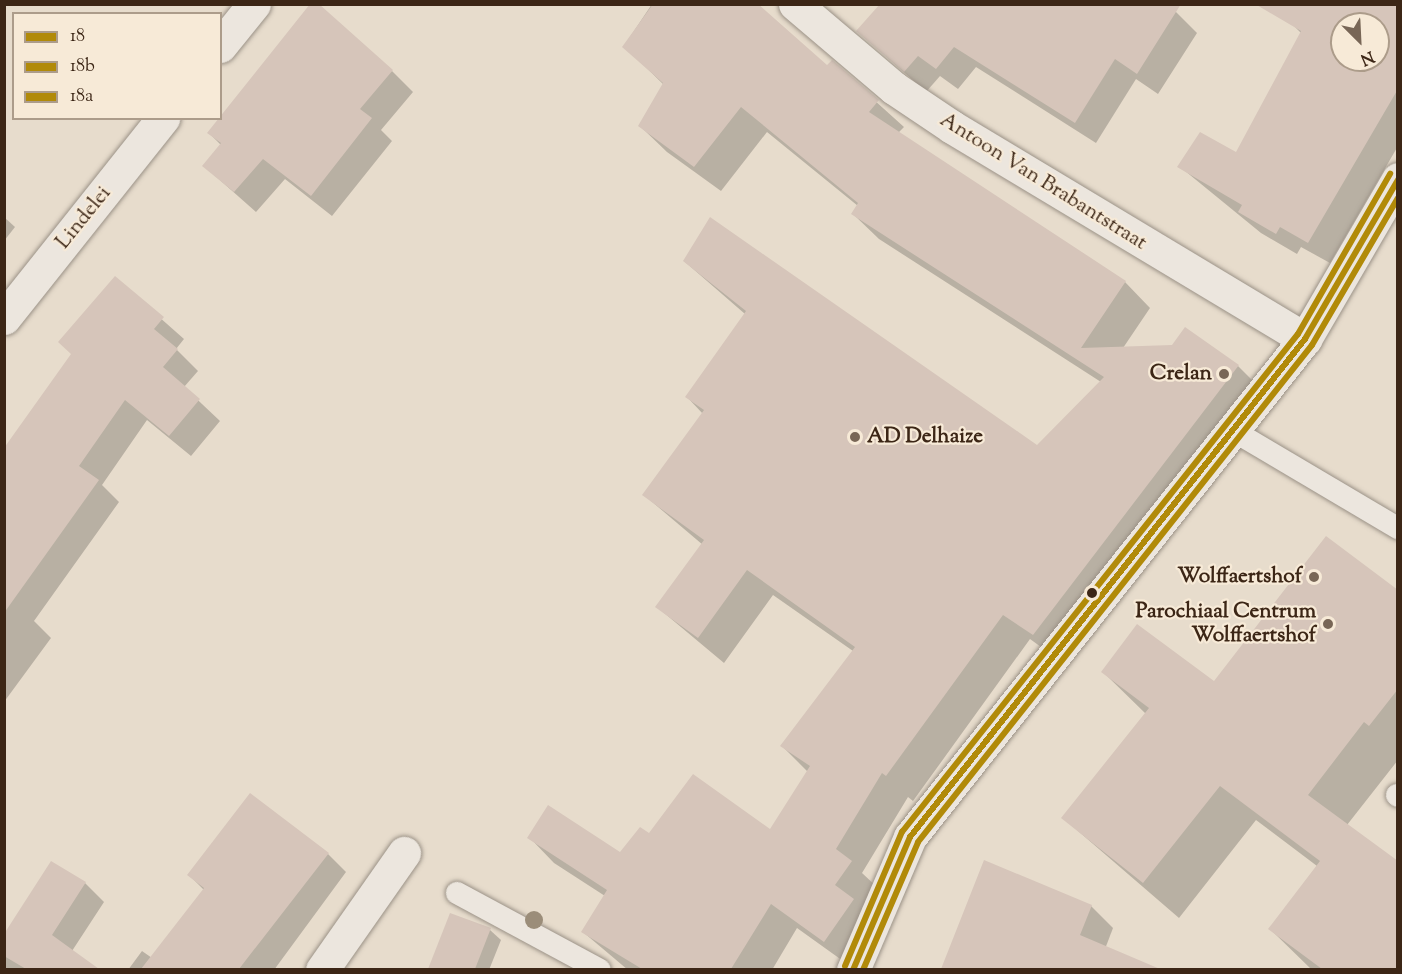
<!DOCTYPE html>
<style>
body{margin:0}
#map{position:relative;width:1402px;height:974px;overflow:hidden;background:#e7dccc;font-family:"Sorts Mill Goudy",serif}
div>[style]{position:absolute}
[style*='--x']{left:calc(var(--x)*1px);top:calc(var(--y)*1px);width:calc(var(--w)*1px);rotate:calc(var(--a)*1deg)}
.shadow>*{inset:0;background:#0003}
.building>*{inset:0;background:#d6c5ba}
.roads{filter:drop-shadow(0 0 2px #9b9287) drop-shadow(0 0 2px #9b9287)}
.service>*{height:22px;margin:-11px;padding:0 11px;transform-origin:11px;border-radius:11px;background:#ece6de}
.minor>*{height:33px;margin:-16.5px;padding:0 16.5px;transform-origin:16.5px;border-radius:16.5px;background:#ece6de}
.tertiary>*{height:33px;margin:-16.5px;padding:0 16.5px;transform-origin:16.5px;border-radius:16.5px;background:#ece6de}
.bus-1>*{height:6px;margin:-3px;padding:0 3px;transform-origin:3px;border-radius:3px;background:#b18a09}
.bus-2>*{height:6px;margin:-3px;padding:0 3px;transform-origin:3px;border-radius:3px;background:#b18a09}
.bus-3>*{height:6px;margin:-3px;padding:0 3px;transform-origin:3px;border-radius:3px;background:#b18a09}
.trees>*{width:18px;height:18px;margin:-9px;border-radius:50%;background:#9b8d79}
.dots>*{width:16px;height:16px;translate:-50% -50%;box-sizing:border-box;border:3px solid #f7ead7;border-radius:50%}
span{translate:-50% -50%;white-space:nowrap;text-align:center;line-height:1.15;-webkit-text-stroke:4.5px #f7ead7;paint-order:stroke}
.street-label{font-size:21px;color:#3c2616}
.poi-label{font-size:21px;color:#3c2616;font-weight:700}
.right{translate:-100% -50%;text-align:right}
.left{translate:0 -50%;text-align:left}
.frame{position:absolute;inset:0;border:6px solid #3c2616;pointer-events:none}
.legend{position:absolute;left:12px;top:12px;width:210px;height:108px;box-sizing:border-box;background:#f7ead7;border:2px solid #ac9c8a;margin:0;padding:8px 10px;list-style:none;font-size:18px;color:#3c2616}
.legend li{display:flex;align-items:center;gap:12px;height:30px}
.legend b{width:30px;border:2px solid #ac9c8a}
.north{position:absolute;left:1330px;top:12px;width:60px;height:60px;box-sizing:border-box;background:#f7ead7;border:2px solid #ac9c8a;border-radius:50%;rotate:156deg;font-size:16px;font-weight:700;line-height:24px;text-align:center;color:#3c2616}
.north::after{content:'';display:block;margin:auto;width:21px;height:27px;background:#786656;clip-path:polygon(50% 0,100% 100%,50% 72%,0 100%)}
</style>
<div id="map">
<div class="shadow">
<i style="clip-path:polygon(652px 4px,686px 4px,827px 67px,832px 62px,904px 127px,898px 133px,1125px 282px,1150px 308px,1123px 348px,1238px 366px,1263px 391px,1059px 660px,1030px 639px,913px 801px,908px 797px,862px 873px,877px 887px,862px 908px,879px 926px,850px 966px,797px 928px,772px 970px,628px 970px,583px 932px,605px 896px,554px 863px,529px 837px,620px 854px,649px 835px,770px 831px,808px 772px,782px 746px,853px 651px,773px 595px,724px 663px,657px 607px,703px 545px,644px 495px,703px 414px,687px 397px,745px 314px,684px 261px,1037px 447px,1101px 382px,879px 239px,853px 214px,858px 206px,767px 132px,721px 191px,667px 152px,641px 127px,664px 85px,624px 46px)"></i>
<i style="clip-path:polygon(evenodd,1398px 4px,1398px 146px,1330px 263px,1301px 247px,1297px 254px,1261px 233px,1179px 166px,1236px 154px,1301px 33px,1293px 25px,1398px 4px,1342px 24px,1378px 24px,1378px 60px,1342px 60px,1342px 24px)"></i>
<i style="clip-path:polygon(1176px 12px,1197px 33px,1158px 94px,1136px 79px,1096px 143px,976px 67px,958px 89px,940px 76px,926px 92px,858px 31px)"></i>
<i style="clip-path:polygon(392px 71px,413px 92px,381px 130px,392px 141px,332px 216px,285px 179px,256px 212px,204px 166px,221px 145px,209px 133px)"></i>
<i style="clip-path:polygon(4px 217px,15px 227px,4px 241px)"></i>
<i style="clip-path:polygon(115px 278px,184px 339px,176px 349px,198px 371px,184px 387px,220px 421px,191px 456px,147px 420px,102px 485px,119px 502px,34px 621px,51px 638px,4px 702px,4px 451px,72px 355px)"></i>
<i style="clip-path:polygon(1398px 592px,1398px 760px,1347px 825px,1398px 863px,1398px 970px,1312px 970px,1270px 929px,1317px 866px,1256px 820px,1179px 918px,1063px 818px,1146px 714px,1103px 672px,1215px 683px)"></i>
<i style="clip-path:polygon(328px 854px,346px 872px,274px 970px,128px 970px,142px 951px,152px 958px,205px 891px,189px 875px)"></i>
<i style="clip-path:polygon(984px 862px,1091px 906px,1113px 928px,1097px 970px,942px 970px)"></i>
<i style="clip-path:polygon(85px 883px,104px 902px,72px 951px,97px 970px,4px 970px,4px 937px)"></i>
<i style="clip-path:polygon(451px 914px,490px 930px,501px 940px,489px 970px,429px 970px)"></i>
</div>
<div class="building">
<i style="clip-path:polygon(310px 4px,319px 4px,393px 70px,360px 109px,372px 118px,311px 196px,263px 159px,234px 192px,202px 166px,221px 143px,207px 133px)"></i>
<i style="clip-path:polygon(653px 4px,758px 4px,827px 65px,832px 60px,879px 100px,869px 112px,1126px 281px,1081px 348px,1172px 345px,1185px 327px,1239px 365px,1033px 635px,1003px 615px,886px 776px,882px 773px,836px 849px,852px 861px,835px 885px,854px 899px,824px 942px,771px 904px,731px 969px,642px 969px,581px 932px,607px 890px,527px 838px,548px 805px,620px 852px,640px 827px,649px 833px,693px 774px,770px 829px,810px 766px,780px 746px,855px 647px,747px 570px,698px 638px,655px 607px,704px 540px,642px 495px,704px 410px,685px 397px,746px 311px,683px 261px,710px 217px,1037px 445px,1104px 377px,851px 214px,858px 203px,741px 107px,694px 167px,638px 126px,663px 83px,622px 47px)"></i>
<i style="clip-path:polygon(880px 4px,1181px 4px,1137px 74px,1115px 59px,1075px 123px,954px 47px,936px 69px,918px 56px,904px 72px,856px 31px)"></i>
<i style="clip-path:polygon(evenodd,1255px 4px,1398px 4px,1398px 89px,1308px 243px,1280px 227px,1276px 234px,1238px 212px,1242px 205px,1177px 167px,1200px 132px,1236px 152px,1301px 31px,1255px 4px,1342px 24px,1378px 24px,1378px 60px,1342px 60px,1342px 24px)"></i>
<i style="clip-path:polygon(115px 276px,164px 317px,154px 329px,178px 349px,163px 367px,200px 399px,169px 436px,125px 400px,79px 466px,99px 480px,4px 613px,4px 448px,71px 354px,58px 342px)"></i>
<i style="clip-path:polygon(1326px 536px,1398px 590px,1398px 689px,1369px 726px,1364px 722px,1308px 795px,1398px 861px,1398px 969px,1322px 969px,1268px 929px,1320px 861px,1220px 786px,1143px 883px,1061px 818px,1149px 708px,1101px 672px,1137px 624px,1214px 681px)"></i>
<i style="clip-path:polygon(250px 793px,329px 853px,239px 969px,141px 969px,204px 888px,187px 875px)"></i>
<i style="clip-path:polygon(984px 860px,1092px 905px,1080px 935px,1160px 969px,941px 969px)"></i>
<i style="clip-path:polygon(51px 861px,86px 882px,52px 935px,99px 969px,26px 969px,4px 956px,4px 934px)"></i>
<i style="clip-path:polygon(450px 913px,491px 928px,475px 969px,428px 969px)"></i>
</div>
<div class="roads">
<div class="service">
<i style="--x:1232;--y:430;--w:193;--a:30.6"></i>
<i style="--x:1397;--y:795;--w:1;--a:45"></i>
<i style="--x:457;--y:893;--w:162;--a:28.3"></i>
</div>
<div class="minor">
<i style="--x:795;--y:4;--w:130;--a:40.3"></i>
<i style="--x:894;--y:88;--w:70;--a:33.9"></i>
<i style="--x:952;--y:127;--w:412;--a:31"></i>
<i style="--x:220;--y:46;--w:54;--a:-51"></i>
<i style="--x:4;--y:318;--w:256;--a:-51.5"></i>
<i style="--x:322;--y:970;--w:143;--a:-55"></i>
</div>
<div class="tertiary">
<i style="--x:853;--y:970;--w:145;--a:-66.8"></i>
<i style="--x:910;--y:837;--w:636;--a:-51.58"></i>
<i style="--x:1305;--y:339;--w:185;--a:-59.8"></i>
</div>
</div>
<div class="bus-1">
<i style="--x:853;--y:970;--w:145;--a:-66.8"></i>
<i style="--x:910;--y:837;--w:636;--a:-51.58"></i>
<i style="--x:1305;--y:339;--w:184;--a:-59.7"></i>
</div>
<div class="bus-2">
<i style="--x:863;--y:970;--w:139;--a:-66.7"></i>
<i style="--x:918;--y:842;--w:634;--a:-51.59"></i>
<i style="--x:1312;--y:345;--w:170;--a:-59.7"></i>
</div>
<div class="bus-3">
<i style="--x:845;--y:966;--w:146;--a:-67"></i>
<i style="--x:902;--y:832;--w:636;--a:-51.51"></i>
<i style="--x:1298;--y:334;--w:185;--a:-60.1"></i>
</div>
<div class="trees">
<i style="left:534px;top:920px"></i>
</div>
<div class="dots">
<i style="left:1224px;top:374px;background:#786656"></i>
<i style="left:855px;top:437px;background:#786656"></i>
<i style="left:1314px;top:577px;background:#786656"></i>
<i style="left:1092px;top:593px;background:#3c2616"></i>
<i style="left:1328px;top:624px;background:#786656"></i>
</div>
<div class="street-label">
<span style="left:1043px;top:182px;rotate:32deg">Antoon Van Brabantstraat</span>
<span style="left:84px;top:218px;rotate:-51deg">Lindelei</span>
</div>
<div class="poi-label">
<span class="right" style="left:1212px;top:374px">Crelan</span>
<span class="left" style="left:867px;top:437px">AD Delhaize</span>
<span class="right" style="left:1302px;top:577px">Wolffaertshof</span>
<span class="right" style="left:1316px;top:624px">Parochiaal Centrum<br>Wolffaertshof</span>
</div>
<div class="frame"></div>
<ul class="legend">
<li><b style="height:8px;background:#b18a09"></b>18</li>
<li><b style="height:8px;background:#b18a09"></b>18b</li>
<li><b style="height:8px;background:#b18a09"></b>18a</li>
</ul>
<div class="north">N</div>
</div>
